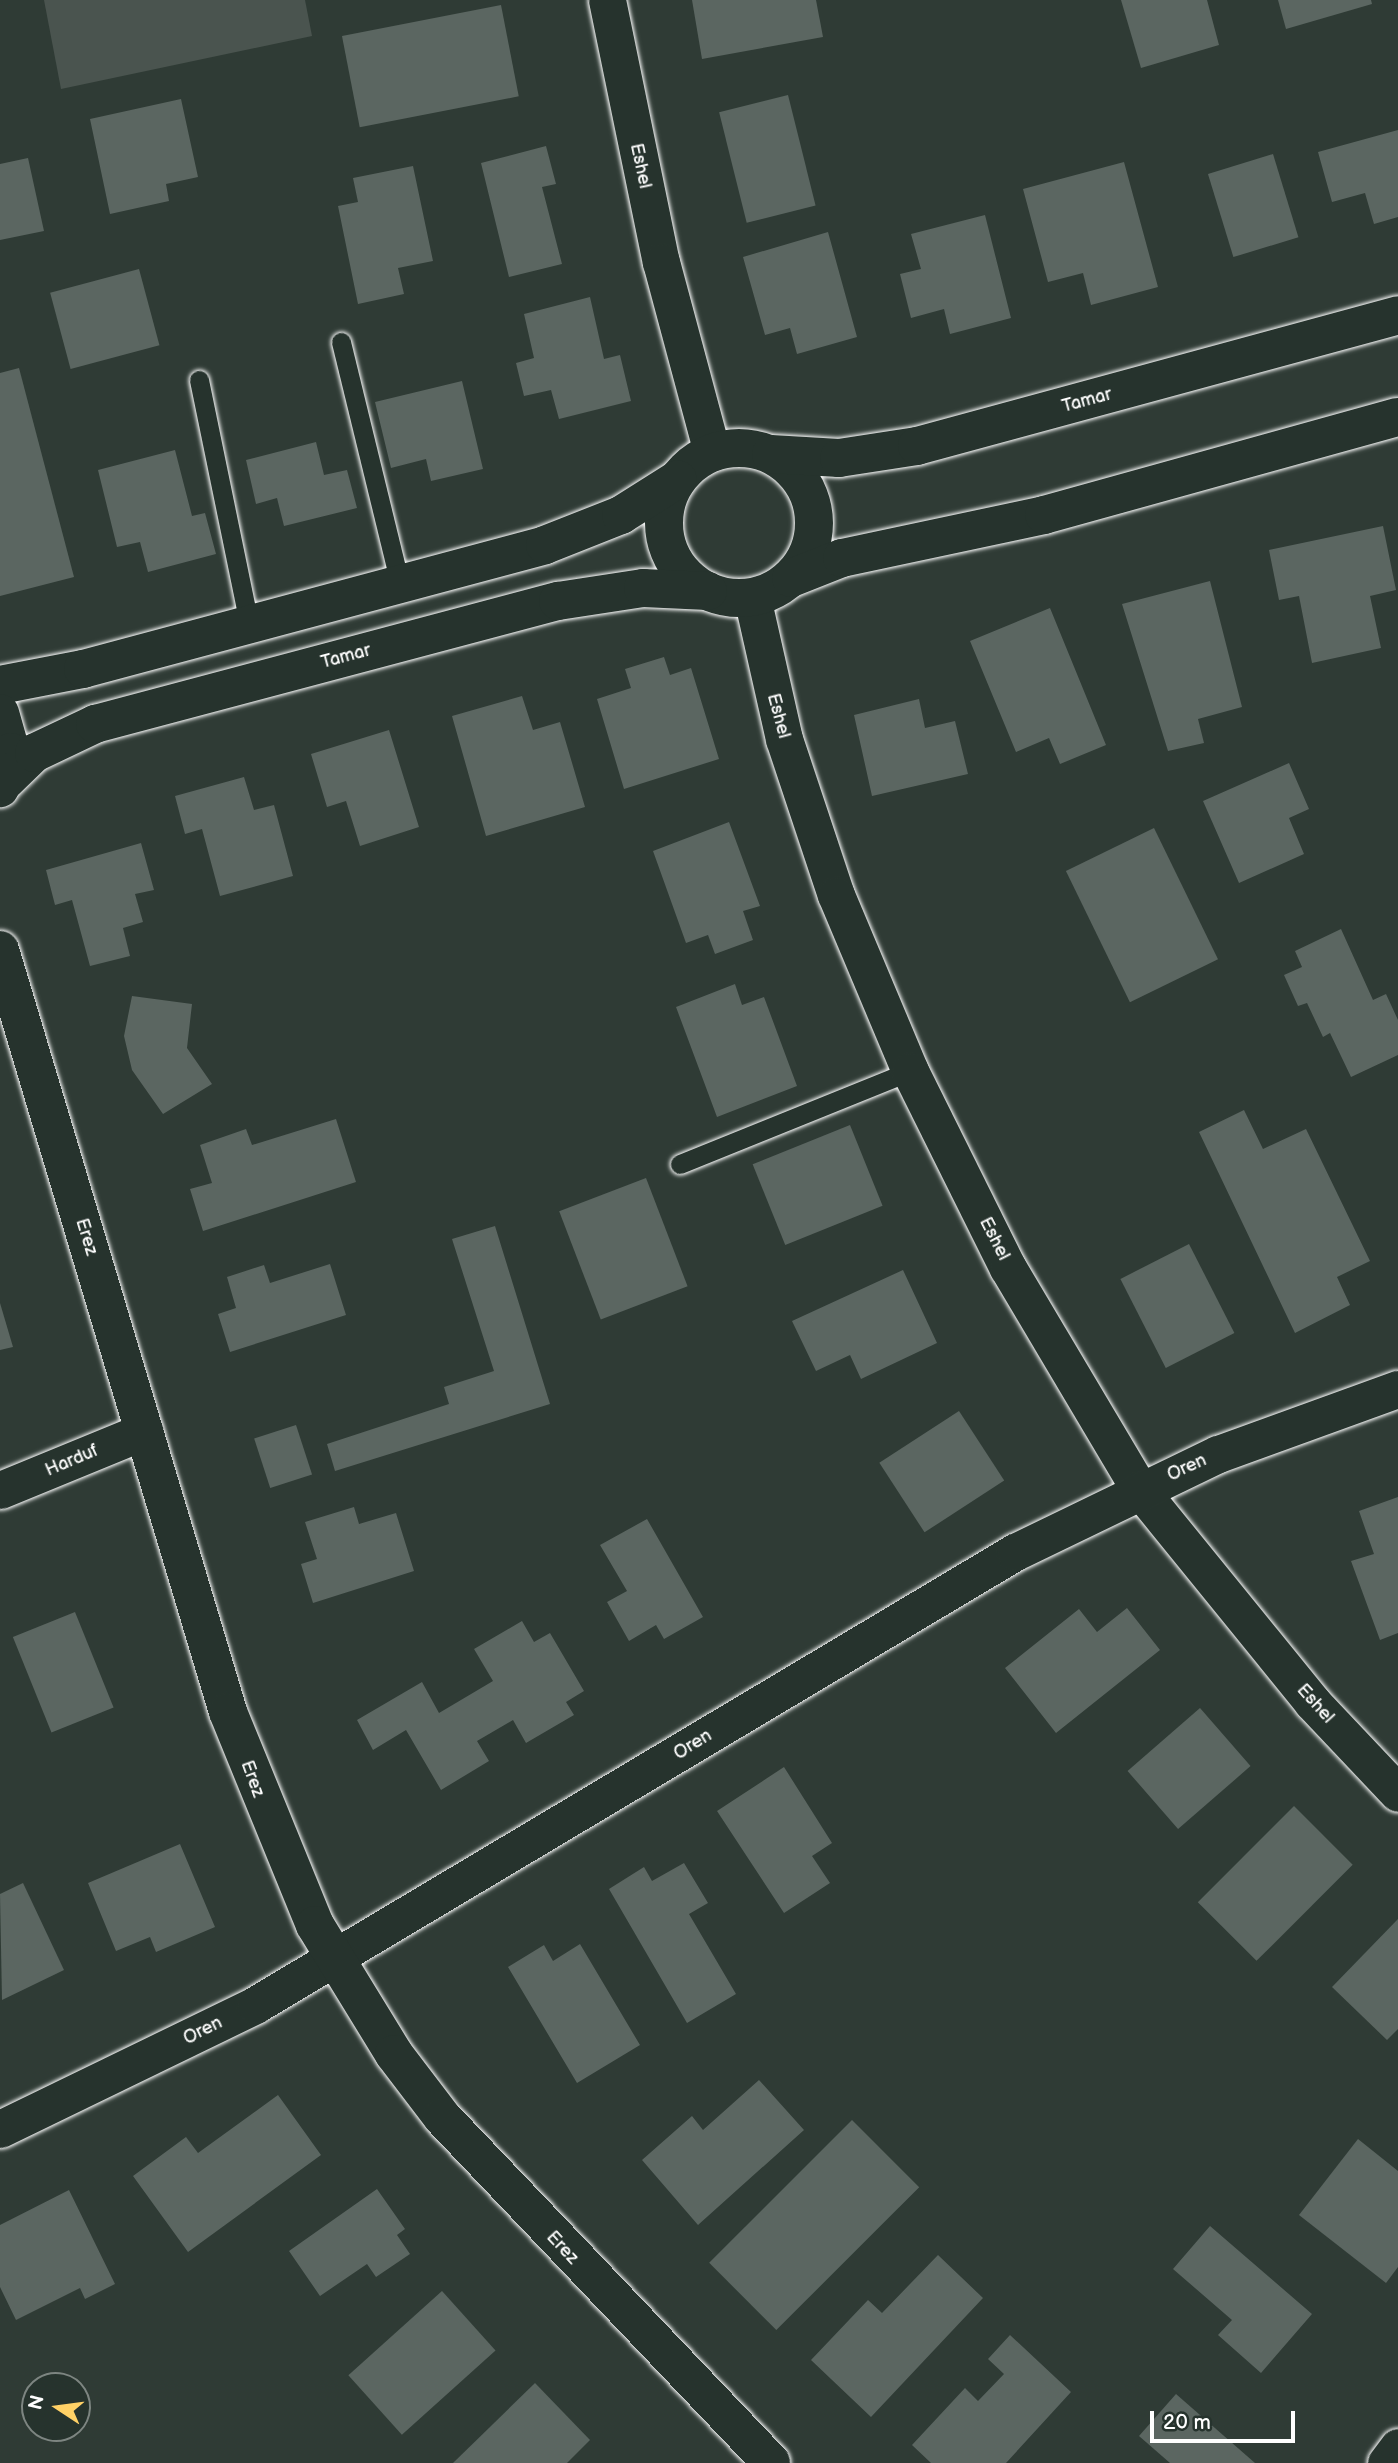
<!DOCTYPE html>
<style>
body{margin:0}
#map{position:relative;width:1398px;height:2463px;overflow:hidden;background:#2f3b35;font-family:"Balsamiq Sans",sans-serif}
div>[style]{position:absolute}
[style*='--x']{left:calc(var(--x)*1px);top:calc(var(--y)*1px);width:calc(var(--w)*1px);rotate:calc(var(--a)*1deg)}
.green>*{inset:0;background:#4a544f}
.building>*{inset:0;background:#5b6661;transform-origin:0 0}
.roads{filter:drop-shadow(0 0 2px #fff) drop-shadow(0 0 2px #fff)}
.service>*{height:19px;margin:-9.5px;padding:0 9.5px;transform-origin:9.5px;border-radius:9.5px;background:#26332d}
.minor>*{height:37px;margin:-18.5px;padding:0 18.5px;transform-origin:18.5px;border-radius:18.5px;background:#26332d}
.tertiary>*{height:38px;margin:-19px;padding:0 19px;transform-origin:19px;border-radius:19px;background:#26332d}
.tertiary>.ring{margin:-19px;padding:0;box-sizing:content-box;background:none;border:38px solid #26332d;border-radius:50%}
span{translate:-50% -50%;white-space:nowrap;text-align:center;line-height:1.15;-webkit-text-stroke:5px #26332d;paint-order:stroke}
.street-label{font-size:18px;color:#fff}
.north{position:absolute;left:21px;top:2372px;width:70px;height:70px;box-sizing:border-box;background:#26332d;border:2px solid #7d8581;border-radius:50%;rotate:283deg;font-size:19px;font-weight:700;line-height:28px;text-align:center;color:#fff}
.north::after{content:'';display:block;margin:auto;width:24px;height:32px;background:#ffd166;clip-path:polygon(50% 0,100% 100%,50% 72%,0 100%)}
.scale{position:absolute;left:1150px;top:2411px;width:145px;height:32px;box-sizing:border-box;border:4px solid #fff;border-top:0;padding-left:9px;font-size:21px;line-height:24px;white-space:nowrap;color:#fff;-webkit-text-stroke:5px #26332d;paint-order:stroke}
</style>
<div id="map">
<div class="green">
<i style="clip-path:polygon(44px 0,305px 0,312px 36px,61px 89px)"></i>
</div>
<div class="building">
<i style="clip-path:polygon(692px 0,816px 0,823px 37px,702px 59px)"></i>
<i style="clip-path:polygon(1121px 0,1207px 0,1219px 45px,1141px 68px)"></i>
<i style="clip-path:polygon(1278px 0,1371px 0,1372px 4px,1286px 29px)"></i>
<i style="left:501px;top:5px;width:93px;height:162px;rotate:79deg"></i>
<i style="left:788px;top:95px;width:114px;height:71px;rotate:76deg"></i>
<i style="clip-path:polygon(181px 99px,198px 177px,166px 184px,169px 201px,110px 214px,90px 119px)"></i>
<i style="clip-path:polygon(1398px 130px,1398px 217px,1374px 224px,1365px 193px,1332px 202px,1318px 152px)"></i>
<i style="clip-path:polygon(546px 146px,556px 184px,542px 187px,562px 264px,509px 277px,481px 163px)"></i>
<i style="left:1273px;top:154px;width:87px;height:68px;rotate:73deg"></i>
<i style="clip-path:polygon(28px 158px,44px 231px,0 240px,0 164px)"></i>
<i style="clip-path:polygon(1124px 162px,1158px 287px,1091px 305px,1083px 273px,1048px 282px,1023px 189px)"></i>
<i style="clip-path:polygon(413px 166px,433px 261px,398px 268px,404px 294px,358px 304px,338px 206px,358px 202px,353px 178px)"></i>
<i style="clip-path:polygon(985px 215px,1011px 318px,950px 334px,944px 309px,911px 318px,900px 274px,921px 269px,911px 234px)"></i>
<i style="clip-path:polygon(828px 232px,857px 337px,797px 354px,790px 328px,765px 335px,743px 257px)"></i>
<i style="left:139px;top:269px;width:79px;height:92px;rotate:75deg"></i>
<i style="clip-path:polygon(590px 297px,604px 359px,620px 355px,631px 401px,559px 419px,551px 390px,524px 396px,516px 363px,534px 358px,524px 314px)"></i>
<i style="clip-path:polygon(19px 368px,74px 577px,0 596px,0 373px)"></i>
<i style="clip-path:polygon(462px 381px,483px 469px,431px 481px,426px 459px,391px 468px,375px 402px)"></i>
<i style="clip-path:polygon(316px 442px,324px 475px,347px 470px,357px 508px,284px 526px,277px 498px,256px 504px,246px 460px)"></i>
<i style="clip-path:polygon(175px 450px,192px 516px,205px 513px,216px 554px,148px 572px,140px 542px,117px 547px,98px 470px)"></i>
<i style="clip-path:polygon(1383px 526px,1396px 590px,1370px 596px,1381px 648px,1312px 663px,1299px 596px,1279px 600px,1269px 550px)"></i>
<i style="clip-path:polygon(1210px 581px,1242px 707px,1198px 719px,1204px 743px,1168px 751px,1122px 604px)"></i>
<i style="clip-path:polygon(1050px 608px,1106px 745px,1060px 764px,1049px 738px,1016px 752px,970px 641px)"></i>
<i style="clip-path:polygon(664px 657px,670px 675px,691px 668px,719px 759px,624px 789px,597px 699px,631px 688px,625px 669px)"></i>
<i style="clip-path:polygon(522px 696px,533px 730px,560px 722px,585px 807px,486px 836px,452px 716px)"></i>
<i style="clip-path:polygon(919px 699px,925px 728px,955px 721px,968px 774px,872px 796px,854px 715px)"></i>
<i style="clip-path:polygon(389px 730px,419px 827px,360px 846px,346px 801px,327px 807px,311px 754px)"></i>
<i style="clip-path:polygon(1289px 763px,1309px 809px,1289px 818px,1304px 854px,1239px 883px,1203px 801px)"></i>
<i style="clip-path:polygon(244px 777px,254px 810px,274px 805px,293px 876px,220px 896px,202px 829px,185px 834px,175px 796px)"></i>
<i style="clip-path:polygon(729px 822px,760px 906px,743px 911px,753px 940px,715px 954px,708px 935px,686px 943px,653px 851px)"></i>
<i style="left:1154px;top:828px;width:146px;height:98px;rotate:64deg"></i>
<i style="clip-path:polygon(141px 843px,154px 890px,135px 894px,143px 922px,123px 928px,130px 956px,90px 966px,72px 900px,55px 905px,46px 870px)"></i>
<i style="clip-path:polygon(1341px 929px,1373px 1000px,1386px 994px,1398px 1020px,1398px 1055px,1351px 1077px,1330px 1033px,1323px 1037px,1307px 1003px,1298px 1006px,1284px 975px,1302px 967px,1295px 951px)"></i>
<i style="clip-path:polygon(735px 984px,742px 1005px,764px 997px,797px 1086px,717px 1117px,676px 1007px)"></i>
<i style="clip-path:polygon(132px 996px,192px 1004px,187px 1048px,212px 1084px,163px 1114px,132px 1070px,124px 1036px)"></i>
<i style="clip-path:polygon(1244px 1110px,1263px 1149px,1306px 1129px,1370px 1261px,1337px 1277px,1350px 1305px,1295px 1333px,1199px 1132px)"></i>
<i style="clip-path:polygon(336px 1119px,356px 1182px,203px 1231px,190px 1189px,212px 1183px,200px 1145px,246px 1129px,252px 1145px)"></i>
<i style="left:850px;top:1125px;width:87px;height:105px;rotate:68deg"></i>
<i style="left:646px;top:1178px;width:116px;height:93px;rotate:69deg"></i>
<i style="clip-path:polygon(495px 1226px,550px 1404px,335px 1471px,327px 1444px,449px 1404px,444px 1387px,494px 1371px,452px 1239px)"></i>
<i style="left:1189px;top:1244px;width:100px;height:77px;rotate:63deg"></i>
<i style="clip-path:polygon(330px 1264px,346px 1315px,230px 1352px,218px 1314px,236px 1308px,227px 1277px,264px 1265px,270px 1283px)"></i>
<i style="clip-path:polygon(903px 1270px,937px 1343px,861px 1379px,850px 1355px,816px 1371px,792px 1321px)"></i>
<i style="clip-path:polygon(0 1303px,13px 1347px,0 1350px)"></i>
<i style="left:959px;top:1411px;width:83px;height:95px;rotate:57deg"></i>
<i style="left:296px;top:1425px;width:52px;height:44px;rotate:72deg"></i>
<i style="clip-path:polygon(1398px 1497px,1398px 1633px,1380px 1640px,1351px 1561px,1374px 1554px,1359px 1511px)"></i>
<i style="clip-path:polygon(354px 1507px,359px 1524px,396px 1513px,414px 1571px,313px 1603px,301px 1564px,317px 1559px,305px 1522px)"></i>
<i style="clip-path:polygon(647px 1519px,703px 1617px,664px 1639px,656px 1625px,629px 1641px,607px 1602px,627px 1591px,600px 1545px)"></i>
<i style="clip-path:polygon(1127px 1608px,1160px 1650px,1056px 1733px,1005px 1668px,1079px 1609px,1097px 1632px)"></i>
<i style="left:75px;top:1612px;width:103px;height:67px;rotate:68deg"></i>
<i style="clip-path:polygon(522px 1621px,534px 1642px,550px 1633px,584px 1691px,566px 1702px,574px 1715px,526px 1743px,513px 1720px,477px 1741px,489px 1761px,441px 1790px,406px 1730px,373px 1750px,357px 1720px,422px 1682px,439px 1713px,493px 1681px,474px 1649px)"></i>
<i style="left:1200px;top:1708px;width:77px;height:96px;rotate:49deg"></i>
<i style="clip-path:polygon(784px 1767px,832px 1843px,812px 1856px,830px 1883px,784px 1913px,717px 1811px)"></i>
<i style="left:1294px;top:1806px;width:83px;height:136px;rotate:45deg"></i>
<i style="clip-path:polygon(180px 1844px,215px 1927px,156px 1952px,150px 1937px,116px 1951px,88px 1883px)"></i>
<i style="clip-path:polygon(684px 1863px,708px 1903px,689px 1914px,736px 1994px,687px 2023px,609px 1889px,644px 1867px,652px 1881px)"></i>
<i style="clip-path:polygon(23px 1883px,64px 1970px,2px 2000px,0 1894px)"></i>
<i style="clip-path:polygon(1398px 1919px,1398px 2029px,1387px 2040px,1332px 1987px)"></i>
<i style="clip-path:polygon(580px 1944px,640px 2045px,577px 2083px,508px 1967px,544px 1945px,553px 1961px)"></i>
<i style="clip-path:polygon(759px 2080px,804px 2130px,698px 2225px,642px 2160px,692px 2116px,703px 2130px)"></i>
<i style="clip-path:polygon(278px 2095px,321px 2155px,188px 2252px,133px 2176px,186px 2137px,198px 2153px)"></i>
<i style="left:852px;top:2120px;width:95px;height:202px;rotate:45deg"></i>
<i style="clip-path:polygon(1358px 2139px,1398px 2171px,1398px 2267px,1386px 2283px,1299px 2215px)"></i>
<i style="clip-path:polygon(377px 2189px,405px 2229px,397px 2235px,410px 2254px,376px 2277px,367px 2264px,320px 2296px,289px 2251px)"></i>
<i style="clip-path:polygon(69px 2190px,115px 2284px,85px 2299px,80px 2288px,16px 2320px,0 2287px,0 2225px)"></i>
<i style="clip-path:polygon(1210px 2226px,1312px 2314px,1261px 2373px,1218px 2335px,1232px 2320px,1173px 2269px)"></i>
<i style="clip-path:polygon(938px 2255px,983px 2298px,871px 2417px,811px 2360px,868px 2300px,882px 2313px)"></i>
<i style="left:442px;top:2291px;width:80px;height:126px;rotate:48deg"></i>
<i style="clip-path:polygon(1010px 2335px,1071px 2392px,1006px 2463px,931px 2463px,912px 2445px,965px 2388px,978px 2401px,1004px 2374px,988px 2359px)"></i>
<i style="clip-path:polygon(535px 2383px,590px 2440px,567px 2463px,453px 2463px)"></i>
<i style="clip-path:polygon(1176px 2394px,1255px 2463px,1170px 2463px,1139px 2436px)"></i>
</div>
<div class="roads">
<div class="service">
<i style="--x:341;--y:342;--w:249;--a:76.3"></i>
<i style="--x:199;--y:380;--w:249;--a:78.4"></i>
<i style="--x:680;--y:1164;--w:248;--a:-22"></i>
</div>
<div class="minor">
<i style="--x:607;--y:0;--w:268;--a:78.4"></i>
<i style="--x:661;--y:262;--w:197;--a:75"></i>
<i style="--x:752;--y:597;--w:146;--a:77.3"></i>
<i style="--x:784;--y:739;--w:164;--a:71.6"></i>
<i style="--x:836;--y:895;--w:191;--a:67.2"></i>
<i style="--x:910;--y:1071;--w:220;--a:63.6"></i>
<i style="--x:1008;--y:1268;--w:258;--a:59.3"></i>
<i style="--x:1140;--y:1490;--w:273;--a:50.9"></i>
<i style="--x:1312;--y:1702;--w:125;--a:46.6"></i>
<i style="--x:0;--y:1490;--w:156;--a:-22.3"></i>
<i style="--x:0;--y:2129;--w:284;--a:-25.9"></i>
<i style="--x:255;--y:2005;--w:885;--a:-30.8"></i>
<i style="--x:1015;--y:1552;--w:225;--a:-25.8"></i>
<i style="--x:1218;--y:1454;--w:191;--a:-19.9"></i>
<i style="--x:1386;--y:2463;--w:20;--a:-53"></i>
</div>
<div class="tertiary">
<i class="ring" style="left:664px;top:448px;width:112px;height:112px"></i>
<i style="--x:771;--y:454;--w:68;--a:3.4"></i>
<i style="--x:839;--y:458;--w:79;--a:-8.7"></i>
<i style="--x:917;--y:446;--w:499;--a:-15.2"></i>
<i style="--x:791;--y:578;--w:55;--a:-21.4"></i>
<i style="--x:842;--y:558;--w:207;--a:-12"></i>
<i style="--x:1044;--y:515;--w:367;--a:-15.5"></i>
<i style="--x:0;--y:685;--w:85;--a:-10.9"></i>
<i style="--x:83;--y:669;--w:478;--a:-15"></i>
<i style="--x:545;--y:545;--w:82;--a:-21.5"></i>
<i style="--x:621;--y:515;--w:67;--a:-32.3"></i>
<i style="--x:0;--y:713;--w:41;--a:74.2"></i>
<i style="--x:11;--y:752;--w:38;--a:107"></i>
<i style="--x:4;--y:782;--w:42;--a:-44"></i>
<i style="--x:34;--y:753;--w:68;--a:-25.4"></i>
<i style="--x:95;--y:724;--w:479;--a:-14.9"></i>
<i style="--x:558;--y:601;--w:86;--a:-8.7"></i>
<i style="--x:643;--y:588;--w:65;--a:2.6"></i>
<i style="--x:0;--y:950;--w:795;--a:73.34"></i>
<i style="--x:228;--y:1712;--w:230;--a:67.8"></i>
<i style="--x:315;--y:1925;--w:151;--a:58.5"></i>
<i style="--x:394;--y:2054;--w:79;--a:52.7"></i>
<i style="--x:442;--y:2117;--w:477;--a:46.4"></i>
</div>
</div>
<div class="street-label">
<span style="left:640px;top:166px;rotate:78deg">Eshel</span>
<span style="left:1087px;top:401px;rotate:-15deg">Tamar</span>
<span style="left:346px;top:657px;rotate:-15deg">Tamar</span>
<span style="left:778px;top:716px;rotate:75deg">Eshel</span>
<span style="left:86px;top:1237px;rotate:73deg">Erez</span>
<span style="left:994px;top:1239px;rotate:63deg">Eshel</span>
<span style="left:72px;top:1461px;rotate:-23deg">Harduf</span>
<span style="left:1187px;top:1468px;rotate:-24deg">Oren</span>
<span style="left:1315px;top:1704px;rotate:48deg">Eshel</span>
<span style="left:693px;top:1745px;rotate:-31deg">Oren</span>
<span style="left:252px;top:1779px;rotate:70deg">Erez</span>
<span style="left:203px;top:2031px;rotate:-26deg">Oren</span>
<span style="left:562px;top:2248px;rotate:47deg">Erez</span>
</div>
<div class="north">N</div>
<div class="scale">20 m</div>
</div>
